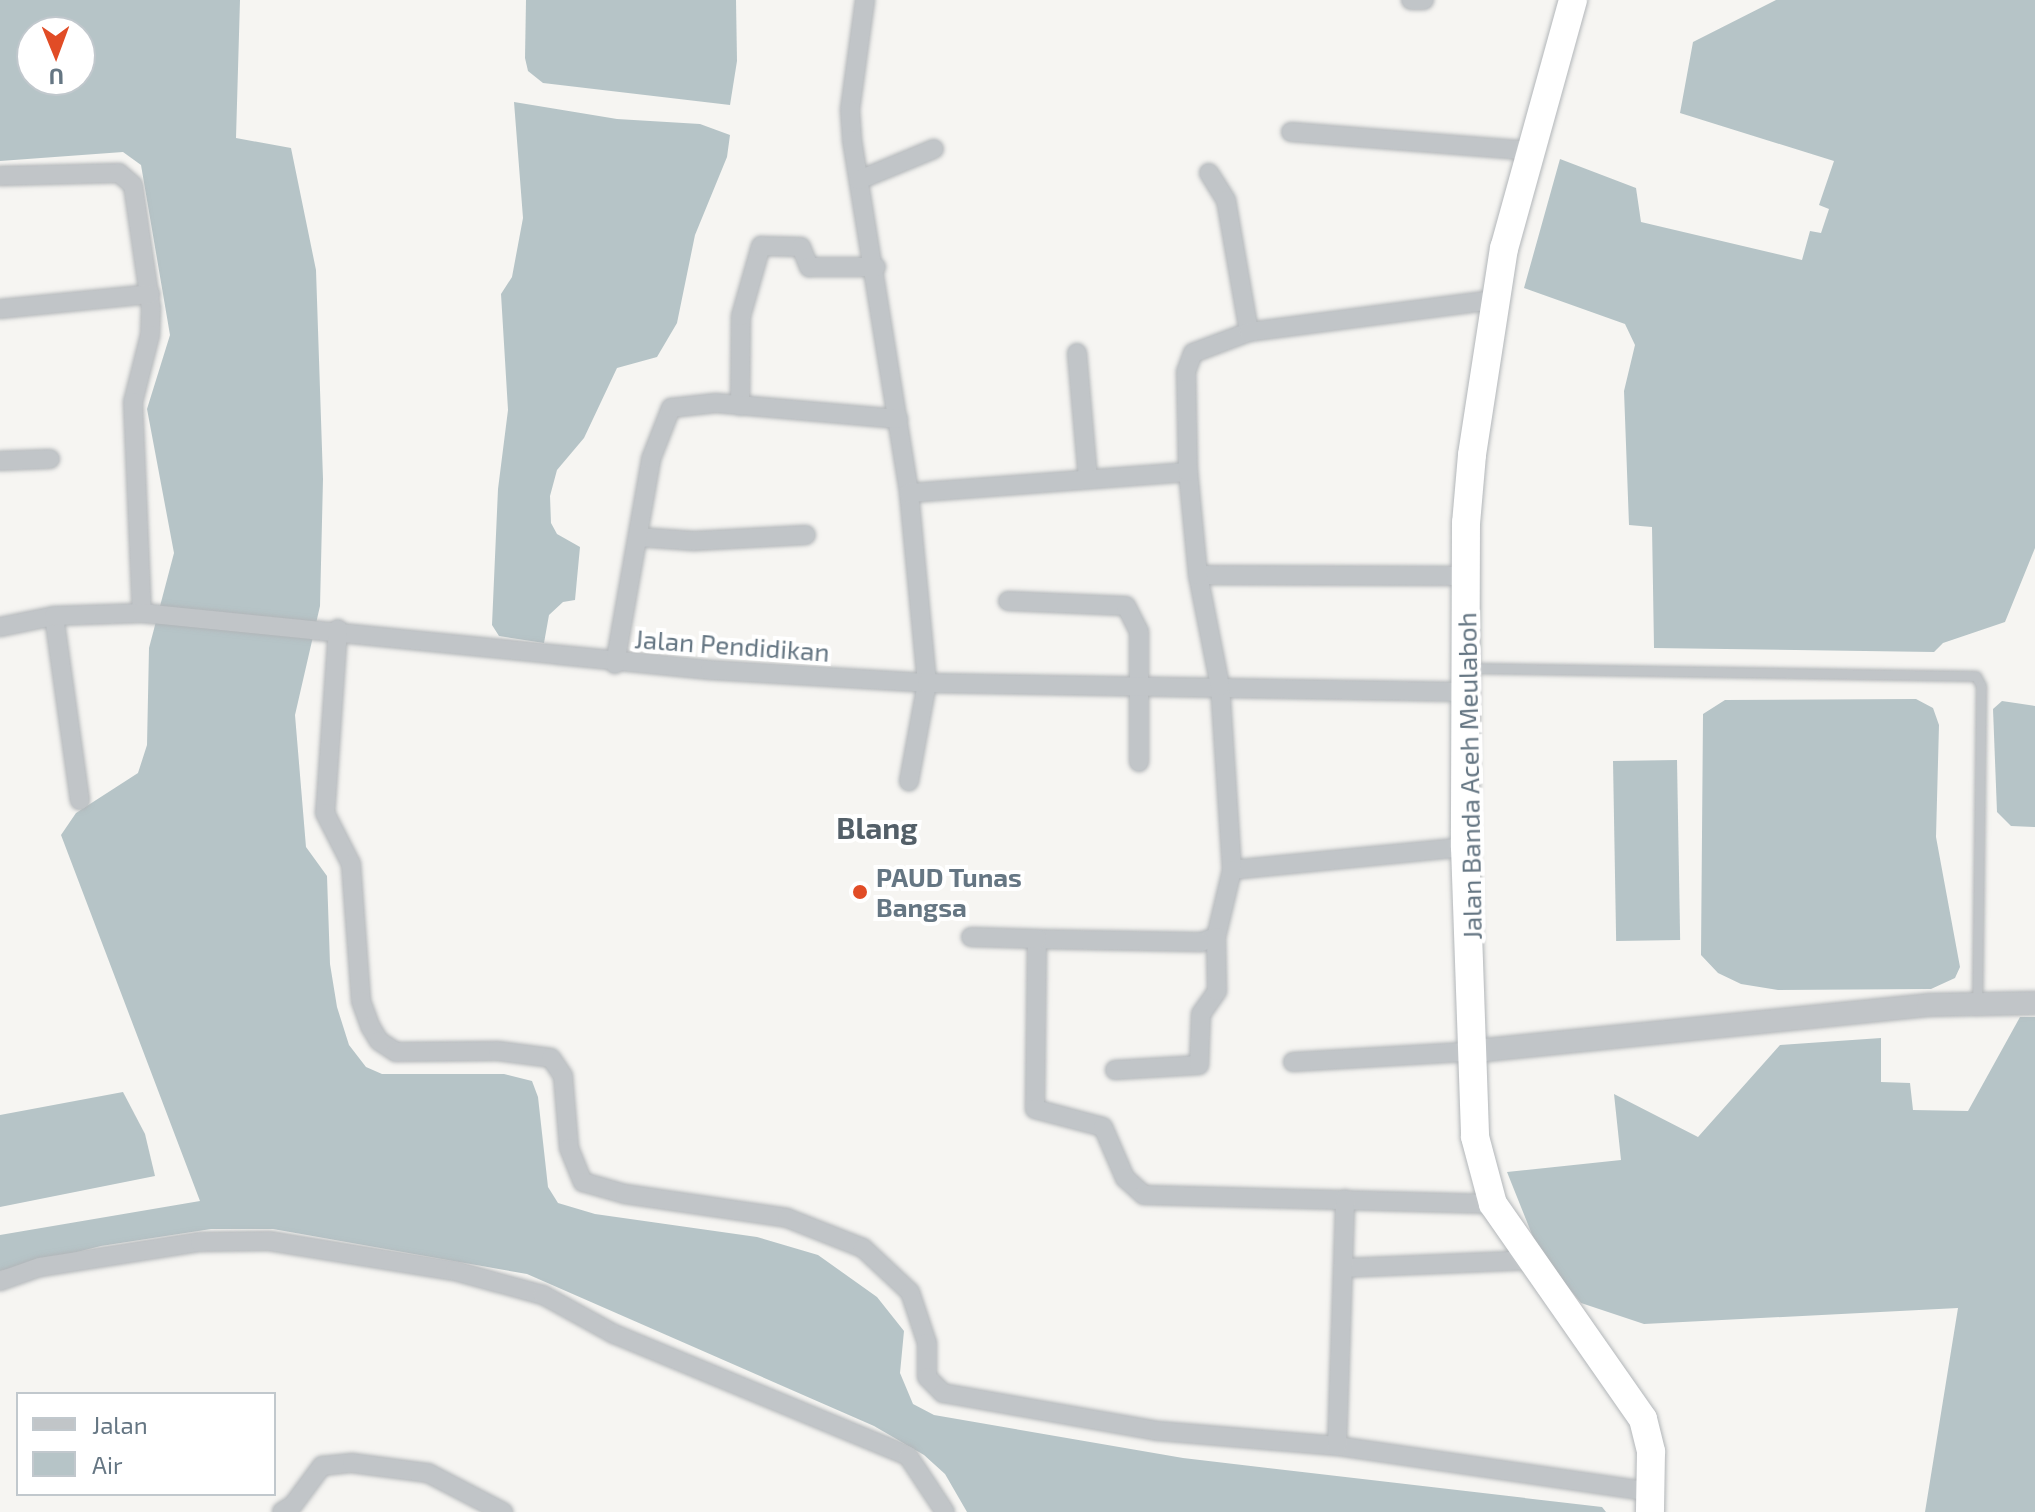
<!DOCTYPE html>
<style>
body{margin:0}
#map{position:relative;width:2035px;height:1512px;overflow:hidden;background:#f6f5f2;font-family:"Exo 2",sans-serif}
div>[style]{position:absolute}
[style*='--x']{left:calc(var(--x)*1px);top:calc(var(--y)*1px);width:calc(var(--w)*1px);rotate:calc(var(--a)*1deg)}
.water>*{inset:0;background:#b6c4c7;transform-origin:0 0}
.roads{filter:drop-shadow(0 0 2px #b2b6b9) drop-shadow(0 0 2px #b2b6b9)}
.service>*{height:9px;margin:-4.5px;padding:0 4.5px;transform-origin:4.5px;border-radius:4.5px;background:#c1c5c8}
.minor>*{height:18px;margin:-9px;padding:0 9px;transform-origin:9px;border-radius:9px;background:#c1c5c8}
.tertiary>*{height:22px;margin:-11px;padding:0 11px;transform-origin:11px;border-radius:11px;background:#c1c5c8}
.trunk>*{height:28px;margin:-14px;padding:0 14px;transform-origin:14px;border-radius:14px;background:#fff}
.dots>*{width:22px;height:22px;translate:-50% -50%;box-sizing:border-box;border:4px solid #fff;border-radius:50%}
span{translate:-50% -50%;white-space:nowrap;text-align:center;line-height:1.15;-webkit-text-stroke:8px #fff;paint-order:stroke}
.street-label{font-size:26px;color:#657683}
.poi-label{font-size:26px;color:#657683;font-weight:700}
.left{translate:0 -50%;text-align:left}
.quarter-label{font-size:30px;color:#535f68;font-weight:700}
.legend{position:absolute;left:16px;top:1392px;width:260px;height:104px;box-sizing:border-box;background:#fff;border:2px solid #c1c8cd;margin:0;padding:10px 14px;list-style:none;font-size:24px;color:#657683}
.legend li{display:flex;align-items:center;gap:16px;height:40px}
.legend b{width:40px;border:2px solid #c1c8cd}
.north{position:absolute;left:16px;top:16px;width:80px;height:80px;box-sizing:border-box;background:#fff;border:2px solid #c1c8cd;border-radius:50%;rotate:179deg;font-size:22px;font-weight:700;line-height:32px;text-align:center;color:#657683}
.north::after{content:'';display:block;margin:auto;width:28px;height:36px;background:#e14c26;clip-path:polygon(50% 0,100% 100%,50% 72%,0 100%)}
</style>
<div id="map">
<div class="water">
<i style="clip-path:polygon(evenodd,0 0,240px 0,236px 138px,291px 148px,316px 270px,323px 479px,320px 606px,295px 715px,306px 847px,327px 876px,330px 964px,337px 1007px,349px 1045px,366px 1067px,382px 1074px,504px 1074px,532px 1081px,538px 1097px,548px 1187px,558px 1203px,595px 1214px,757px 1237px,818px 1255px,877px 1297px,904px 1331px,900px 1373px,913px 1404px,934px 1415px,1183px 1458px,1602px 1507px,1606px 1512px,967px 1512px,945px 1474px,924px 1455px,874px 1426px,527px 1274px,273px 1229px,211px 1229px,101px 1246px,0 1271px,0 1235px,200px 1201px,61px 835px,76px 813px,138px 773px,147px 745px,149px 648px,174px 553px,147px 409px,170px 335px,141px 165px,123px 152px,0 161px,0 0,32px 32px,80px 32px,80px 80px,32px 80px,32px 32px)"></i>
<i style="clip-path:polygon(526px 0,736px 0,737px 61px,730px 105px,543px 83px,528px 71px,525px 58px)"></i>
<i style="clip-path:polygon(1776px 0,2035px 0,2035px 548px,2005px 622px,1943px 643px,1934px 652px,1654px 648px,1652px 527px,1629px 525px,1624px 391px,1635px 345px,1625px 324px,1524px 288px,1560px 159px,1636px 188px,1641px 222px,1802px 260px,1810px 231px,1821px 233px,1829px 209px,1819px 205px,1834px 161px,1680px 113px,1693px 42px)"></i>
<i style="clip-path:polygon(514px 102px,617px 119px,700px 124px,730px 135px,727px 157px,695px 235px,677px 323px,657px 357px,617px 368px,584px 438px,557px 470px,550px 496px,551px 523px,557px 534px,580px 547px,575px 600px,563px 602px,549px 615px,544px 643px,499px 636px,492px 625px,498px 489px,508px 410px,501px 294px,512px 277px,523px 218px)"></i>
<i style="clip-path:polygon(1916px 699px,1933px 708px,1939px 725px,1936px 837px,1960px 967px,1955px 978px,1931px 989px,1778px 990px,1741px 984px,1718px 973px,1701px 955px,1703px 714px,1725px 700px)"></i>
<i style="clip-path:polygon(2002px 701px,2035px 706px,2035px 827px,2011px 826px,1997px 812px,1993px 709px)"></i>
<i style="left:1677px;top:760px;width:180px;height:64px;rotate:89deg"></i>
<i style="clip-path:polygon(2020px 1017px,2035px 1017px,2035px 1512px,1925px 1512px,1958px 1308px,1644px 1324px,1581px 1303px,1539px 1252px,1507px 1172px,1621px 1160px,1614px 1094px,1698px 1137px,1780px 1045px,1881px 1038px,1881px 1082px,1910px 1083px,1913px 1110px,1968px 1111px)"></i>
<i style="clip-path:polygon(123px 1092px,145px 1134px,155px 1176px,0 1207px,0 1115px)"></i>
</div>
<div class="roads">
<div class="service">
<i style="--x:1470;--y:668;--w:506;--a:0.91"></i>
<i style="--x:1976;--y:676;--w:11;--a:63"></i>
<i style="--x:1981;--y:686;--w:316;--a:90.7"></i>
</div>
<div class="minor">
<i style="--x:865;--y:0;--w:111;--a:97.8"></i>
<i style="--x:850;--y:110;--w:30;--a:86"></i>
<i style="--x:852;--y:140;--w:358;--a:80.8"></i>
<i style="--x:909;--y:493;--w:191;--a:84.6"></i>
<i style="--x:927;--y:683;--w:100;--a:100.4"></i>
<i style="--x:1411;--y:0;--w:13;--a:0"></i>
<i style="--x:1291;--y:132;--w:241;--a:4.5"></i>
<i style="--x:1209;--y:173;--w:32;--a:58"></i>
<i style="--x:1226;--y:200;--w:134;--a:80.1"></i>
<i style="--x:0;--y:176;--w:119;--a:-1.4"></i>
<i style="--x:119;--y:173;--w:18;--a:41"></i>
<i style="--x:133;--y:185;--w:124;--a:81.7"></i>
<i style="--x:151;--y:308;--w:27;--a:92"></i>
<i style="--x:150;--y:335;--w:69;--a:104.2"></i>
<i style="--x:133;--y:402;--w:211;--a:87.6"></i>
<i style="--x:859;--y:180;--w:81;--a:-22.5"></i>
<i style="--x:0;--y:309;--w:151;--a:-5.7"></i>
<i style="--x:1077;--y:353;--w:125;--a:85"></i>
<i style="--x:740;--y:406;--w:90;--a:-89.4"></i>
<i style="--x:741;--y:316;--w:73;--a:-74.1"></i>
<i style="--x:761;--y:246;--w:40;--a:1.4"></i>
<i style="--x:801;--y:247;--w:22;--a:68"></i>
<i style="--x:809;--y:267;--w:67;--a:0"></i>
<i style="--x:0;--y:461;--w:50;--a:-2.3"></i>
<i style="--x:909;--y:493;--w:280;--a:-4.3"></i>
<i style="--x:638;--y:537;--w:56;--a:4.1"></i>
<i style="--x:694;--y:541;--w:112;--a:-3.1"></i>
<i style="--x:1198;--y:575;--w:269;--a:0.2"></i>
<i style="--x:1008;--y:601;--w:118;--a:2.4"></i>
<i style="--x:1126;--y:606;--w:29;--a:63"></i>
<i style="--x:1139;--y:632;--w:130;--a:90"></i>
<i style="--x:54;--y:616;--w:186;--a:82"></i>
<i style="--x:0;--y:627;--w:55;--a:-11.5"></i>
<i style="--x:54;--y:616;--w:88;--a:-2"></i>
<i style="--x:142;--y:613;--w:571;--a:5.73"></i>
<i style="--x:710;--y:670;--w:217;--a:3.4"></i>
<i style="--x:927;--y:683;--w:538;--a:0.96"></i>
<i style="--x:338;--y:629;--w:184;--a:94"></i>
<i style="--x:325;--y:813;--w:57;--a:63"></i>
<i style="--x:351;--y:864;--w:137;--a:85.8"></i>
<i style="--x:361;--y:1001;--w:27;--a:70"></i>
<i style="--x:370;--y:1026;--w:17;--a:59"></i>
<i style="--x:379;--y:1041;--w:20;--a:33"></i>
<i style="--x:396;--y:1052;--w:102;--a:-0.6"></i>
<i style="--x:498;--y:1051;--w:53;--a:7.5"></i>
<i style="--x:551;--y:1058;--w:22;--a:56"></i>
<i style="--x:563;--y:1076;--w:72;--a:85.2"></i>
<i style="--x:569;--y:1148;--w:37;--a:68"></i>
<i style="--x:583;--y:1182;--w:44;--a:15.9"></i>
<i style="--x:625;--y:1194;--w:164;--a:8.4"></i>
<i style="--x:787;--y:1218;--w:82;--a:21.5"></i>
<i style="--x:863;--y:1248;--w:64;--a:43.1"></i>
<i style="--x:910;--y:1292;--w:54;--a:71.6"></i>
<i style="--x:927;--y:1343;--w:34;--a:90"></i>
<i style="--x:927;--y:1377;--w:23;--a:45"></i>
<i style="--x:943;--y:1393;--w:219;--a:10"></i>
<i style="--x:1159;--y:1431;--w:179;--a:4.8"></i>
<i style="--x:1337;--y:1446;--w:317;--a:8.3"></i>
<i style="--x:615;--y:664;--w:208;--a:-80"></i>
<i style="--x:651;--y:459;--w:55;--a:-68.6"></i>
<i style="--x:671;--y:408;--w:45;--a:-6.3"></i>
<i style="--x:716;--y:403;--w:183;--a:5"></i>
<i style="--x:1465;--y:847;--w:234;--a:174.4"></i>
<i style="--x:1232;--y:870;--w:184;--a:-93.7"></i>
<i style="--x:1220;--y:686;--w:113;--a:-101.2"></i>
<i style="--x:1198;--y:575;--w:103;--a:-95.5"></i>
<i style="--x:1188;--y:472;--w:100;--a:-91.1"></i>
<i style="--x:1186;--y:372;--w:20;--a:-70"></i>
<i style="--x:1193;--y:353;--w:60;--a:-20.6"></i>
<i style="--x:1249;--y:332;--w:246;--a:-7.5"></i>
<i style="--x:1232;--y:870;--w:69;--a:103.4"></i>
<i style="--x:1216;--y:937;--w:16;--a:162"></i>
<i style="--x:1201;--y:942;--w:164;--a:-179"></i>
<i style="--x:1037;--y:939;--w:170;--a:90.7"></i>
<i style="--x:1035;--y:1109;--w:70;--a:14.8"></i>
<i style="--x:1103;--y:1127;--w:56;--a:66.7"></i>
<i style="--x:1125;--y:1178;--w:25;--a:42"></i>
<i style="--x:1144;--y:1195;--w:349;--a:1.5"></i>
<i style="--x:971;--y:937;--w:66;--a:1.7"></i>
<i style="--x:1293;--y:1062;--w:183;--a:-3.4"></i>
<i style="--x:1115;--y:1070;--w:84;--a:-3.4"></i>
<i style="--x:1199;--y:1065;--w:51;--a:-87.8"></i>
<i style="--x:1201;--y:1014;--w:28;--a:-55"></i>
<i style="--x:1217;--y:991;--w:54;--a:-91.1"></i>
<i style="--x:1343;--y:1268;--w:189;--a:-2.4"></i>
<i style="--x:0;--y:1281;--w:42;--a:-19.3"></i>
<i style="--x:40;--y:1267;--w:162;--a:-8.9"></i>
<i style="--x:200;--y:1242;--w:69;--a:-0.8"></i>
<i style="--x:269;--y:1241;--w:188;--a:9.2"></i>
<i style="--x:455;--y:1271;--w:91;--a:15.3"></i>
<i style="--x:543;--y:1295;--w:81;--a:28.8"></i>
<i style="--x:614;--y:1334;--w:318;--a:22.5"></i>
<i style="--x:908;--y:1456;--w:67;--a:56.5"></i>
<i style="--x:1337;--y:1446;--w:247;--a:-88.1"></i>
<i style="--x:282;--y:1512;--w:13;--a:-32"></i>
<i style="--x:293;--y:1505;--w:49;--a:-53.4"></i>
<i style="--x:322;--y:1466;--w:30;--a:-6"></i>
<i style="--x:352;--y:1463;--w:77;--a:7.5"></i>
<i style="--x:428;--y:1473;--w:85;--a:27.5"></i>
</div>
<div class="tertiary">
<i style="--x:1476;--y:1051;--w:454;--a:-5.8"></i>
<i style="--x:1928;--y:1005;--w:107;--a:-1.1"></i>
</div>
<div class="trunk">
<i style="--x:1573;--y:0;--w:257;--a:105.5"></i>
<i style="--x:1504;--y:248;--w:209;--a:98.8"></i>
<i style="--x:1472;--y:455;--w:68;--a:95"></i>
<i style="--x:1466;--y:523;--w:324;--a:90.2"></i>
<i style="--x:1465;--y:847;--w:290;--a:88"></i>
<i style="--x:1475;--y:1137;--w:69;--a:75"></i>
<i style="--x:1493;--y:1204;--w:262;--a:55.1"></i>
<i style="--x:1643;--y:1419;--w:34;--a:76"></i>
<i style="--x:1651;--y:1452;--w:60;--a:91"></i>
</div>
</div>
<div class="dots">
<i style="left:860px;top:892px;background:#e14c26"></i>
</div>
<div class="street-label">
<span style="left:732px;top:645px;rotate:4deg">Jalan Pendidikan</span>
<span style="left:1469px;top:776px;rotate:-91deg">Jalan Banda Aceh Meulaboh</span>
</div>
<div class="poi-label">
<span class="left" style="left:876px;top:892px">PAUD Tunas<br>Bangsa</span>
</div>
<div class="quarter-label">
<span style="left:877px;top:827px">Blang</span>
</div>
<ul class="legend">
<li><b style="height:10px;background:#c1c5c8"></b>Jalan</li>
<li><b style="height:22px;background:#b6c4c7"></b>Air</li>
</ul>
<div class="north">U</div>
</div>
